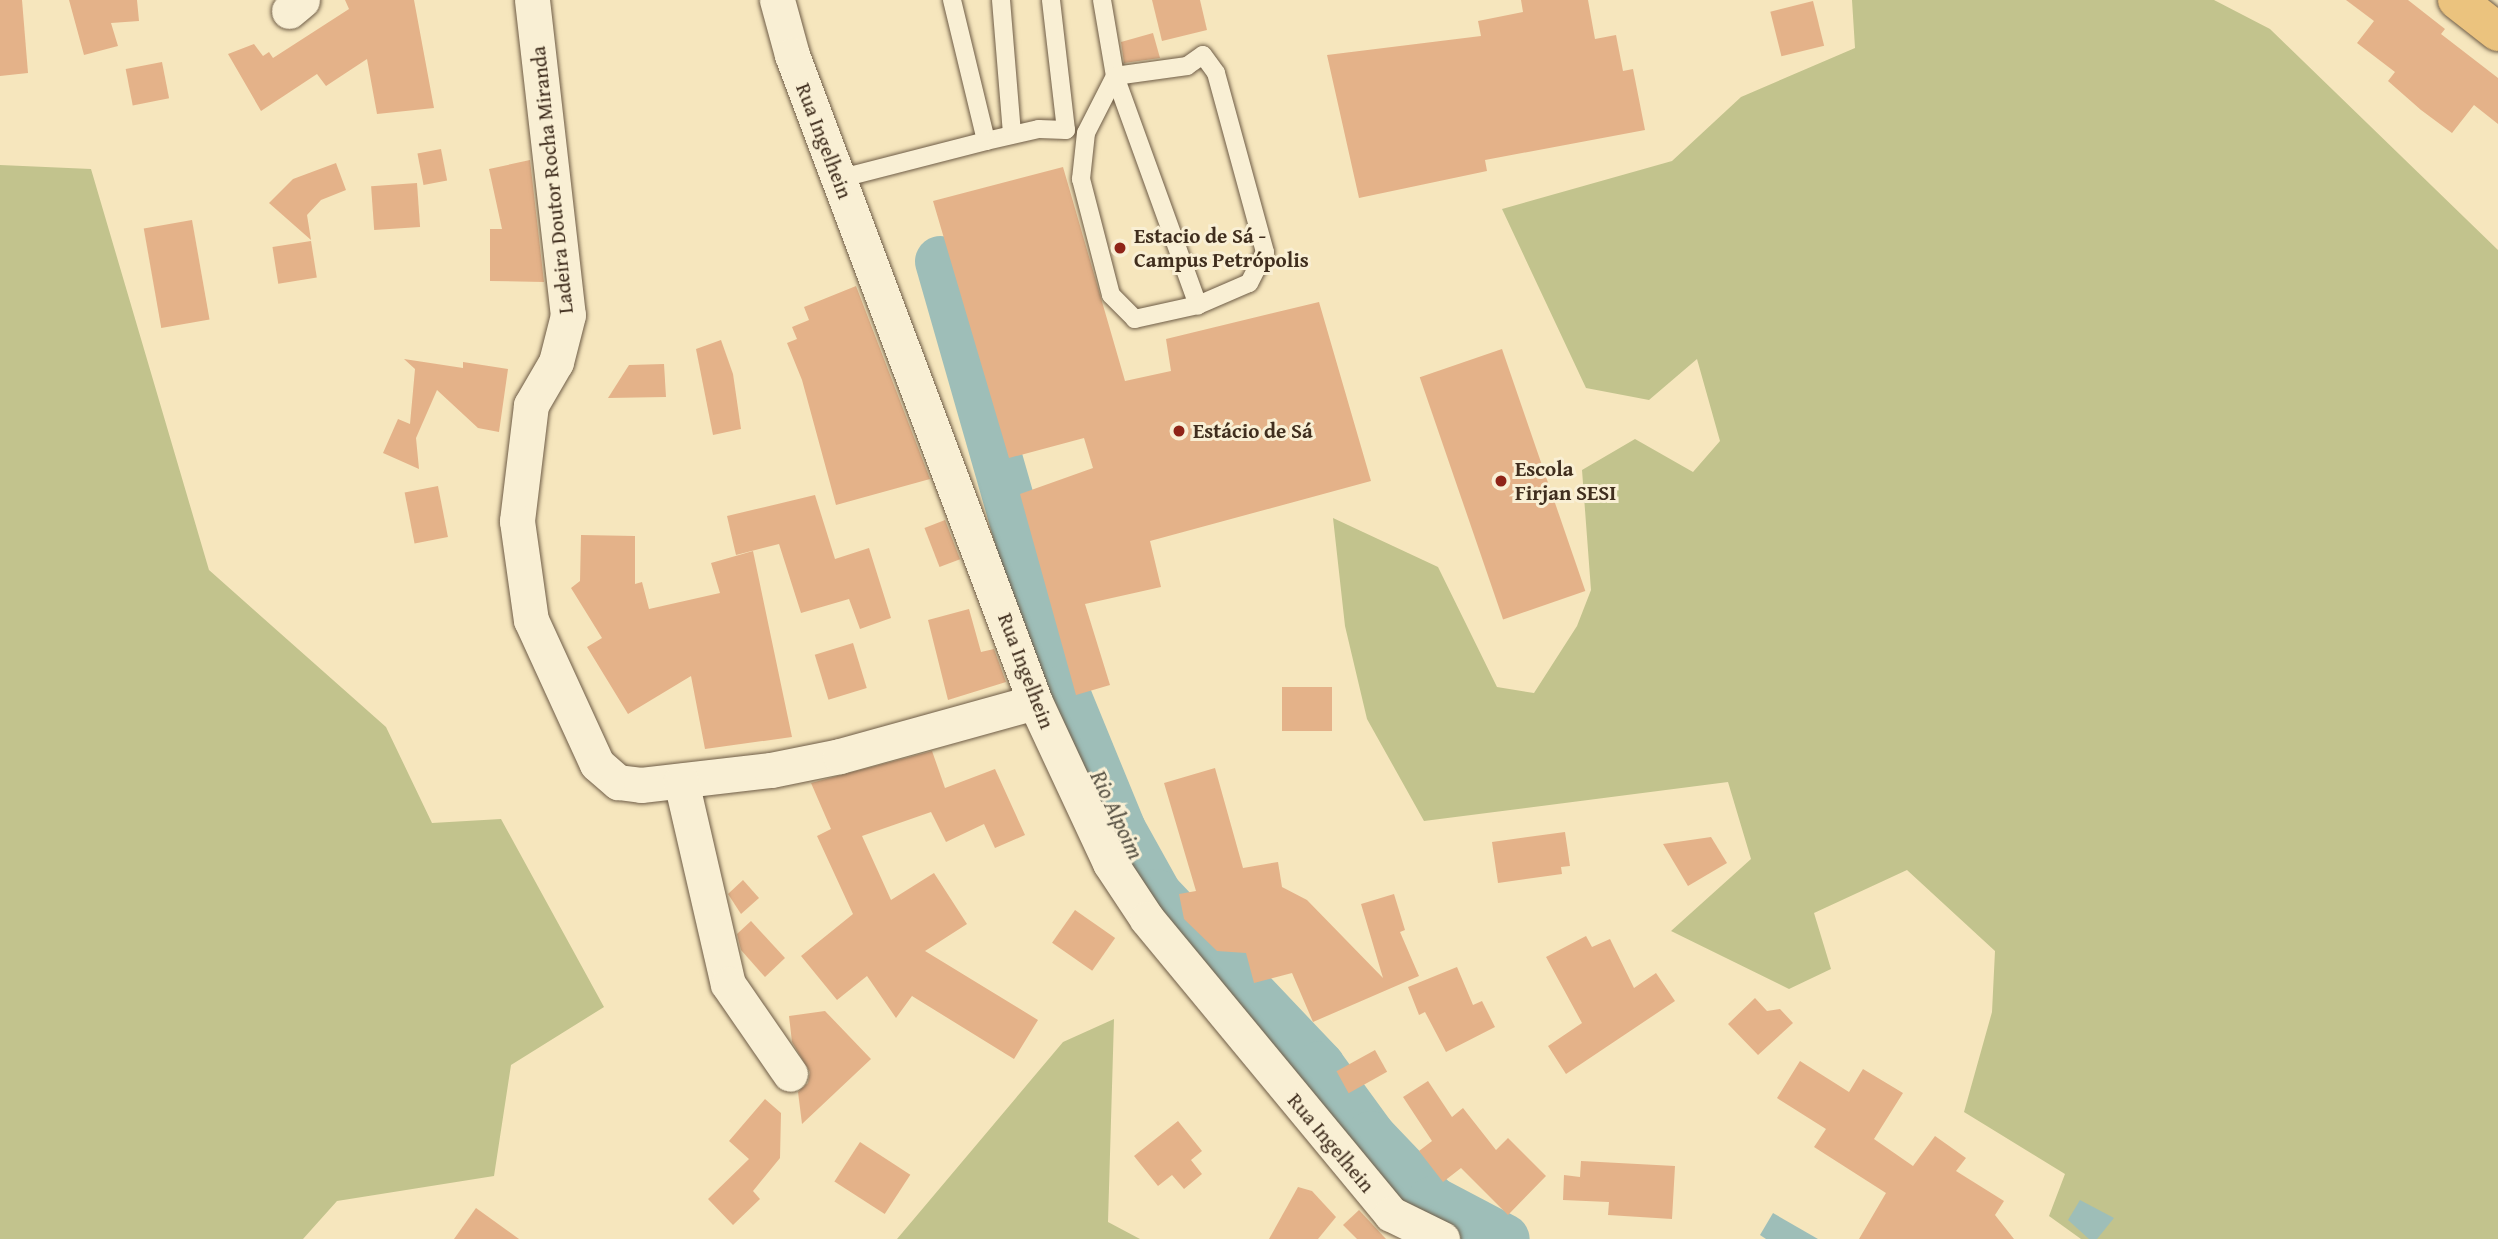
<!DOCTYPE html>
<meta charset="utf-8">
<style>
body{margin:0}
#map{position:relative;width:2498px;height:1239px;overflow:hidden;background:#f6e6bd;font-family:"Gentium Book Plus",serif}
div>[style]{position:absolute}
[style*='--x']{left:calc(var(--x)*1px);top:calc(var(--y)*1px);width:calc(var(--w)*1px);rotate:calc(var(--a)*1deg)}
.green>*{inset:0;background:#c2c38d}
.water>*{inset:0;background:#9ebeb8}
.river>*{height:51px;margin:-25.5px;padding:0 25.5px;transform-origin:25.5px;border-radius:25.5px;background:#9ebeb8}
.building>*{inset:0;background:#e4b289;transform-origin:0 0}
.roads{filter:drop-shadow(0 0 2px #6e5c46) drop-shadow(0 0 2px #6e5c46)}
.service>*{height:18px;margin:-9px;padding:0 9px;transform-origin:9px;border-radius:9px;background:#f9efd4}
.minor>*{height:35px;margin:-17.5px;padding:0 17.5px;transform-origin:17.5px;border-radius:17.5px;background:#f9efd4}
.primary>*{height:38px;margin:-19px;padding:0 19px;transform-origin:19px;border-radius:19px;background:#ebc37e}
.dots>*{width:19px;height:19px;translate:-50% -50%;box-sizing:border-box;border:4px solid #f9efd4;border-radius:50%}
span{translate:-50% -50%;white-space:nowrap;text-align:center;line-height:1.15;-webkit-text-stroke:6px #f9efd4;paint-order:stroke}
.street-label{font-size:21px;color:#402e1e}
.poi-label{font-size:21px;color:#402e1e;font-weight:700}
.left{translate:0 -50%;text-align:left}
.water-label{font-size:23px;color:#585244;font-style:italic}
</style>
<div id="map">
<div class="green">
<i style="clip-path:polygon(1852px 0,2214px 0,2270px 29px,2498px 250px,2498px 1239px,2081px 1239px,2049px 1216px,2065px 1174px,1964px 1112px,1992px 1012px,1995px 951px,1907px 870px,1814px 913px,1831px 969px,1789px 989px,1671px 931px,1751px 859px,1728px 782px,1424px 821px,1367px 719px,1345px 626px,1333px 518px,1438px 567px,1497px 687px,1534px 693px,1577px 626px,1591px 590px,1582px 470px,1635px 439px,1693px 472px,1720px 441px,1697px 359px,1649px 400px,1586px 388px,1502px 209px,1672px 161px,1741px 97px,1855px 48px)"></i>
<i style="clip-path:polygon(0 165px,91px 169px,209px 570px,386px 727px,432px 823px,501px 819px,604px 1007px,511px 1065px,494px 1176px,337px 1201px,303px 1239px,0 1239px)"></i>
<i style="clip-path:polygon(1114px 1019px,1108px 1222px,1140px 1239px,897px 1239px,1063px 1042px)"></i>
</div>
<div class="water">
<i style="clip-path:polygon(2080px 1200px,2114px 1218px,2097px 1239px,2089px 1239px,2068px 1220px)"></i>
<i style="clip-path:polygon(1773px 1213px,1818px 1239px,1766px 1239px,1760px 1235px)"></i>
</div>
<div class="river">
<i style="--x:940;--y:261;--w:446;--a:74"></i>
<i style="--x:1063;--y:690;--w:150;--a:67.7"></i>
<i style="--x:1120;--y:829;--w:74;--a:61"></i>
<i style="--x:1156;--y:894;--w:237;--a:46.5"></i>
<i style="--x:1319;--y:1066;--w:87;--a:53.9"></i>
<i style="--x:1370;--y:1136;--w:90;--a:46.4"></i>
<i style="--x:1432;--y:1201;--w:81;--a:27.8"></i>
</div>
<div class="building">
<i style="clip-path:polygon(0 0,22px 0,28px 73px,0 76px)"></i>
<i style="clip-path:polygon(69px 0,137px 0,139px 21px,111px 23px,118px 46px,84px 55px)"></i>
<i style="clip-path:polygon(345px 0,414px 0,434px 108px,377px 114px,367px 59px,326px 86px,317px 74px,261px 111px,228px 54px,254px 44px,263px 56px,269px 52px,273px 58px,349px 9px)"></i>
<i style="clip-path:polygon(1152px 0,1200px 0,1207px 30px,1162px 41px)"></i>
<i style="clip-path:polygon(1521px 0,1588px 0,1595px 39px,1616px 35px,1623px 71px,1633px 69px,1645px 130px,1485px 160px,1487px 171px,1359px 198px,1327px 55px,1481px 36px,1478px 21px,1523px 12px)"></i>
<i style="clip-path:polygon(2346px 0,2408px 0,2445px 29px,2441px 34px,2498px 78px,2498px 124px,2474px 105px,2452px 133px,2421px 110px,2388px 81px,2395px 72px,2357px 43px,2374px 21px)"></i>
<i style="left:1813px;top:1px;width:46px;height:44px;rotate:76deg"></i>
<i style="clip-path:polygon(1153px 33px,1160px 58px,1124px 63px,1121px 42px)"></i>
<i style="left:162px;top:62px;width:37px;height:37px;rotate:79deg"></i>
<i style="left:441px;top:149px;width:32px;height:24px;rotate:79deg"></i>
<i style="clip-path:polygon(530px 160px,544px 282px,490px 281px,490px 229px,502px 229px,489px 169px)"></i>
<i style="clip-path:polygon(336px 163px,346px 190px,321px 200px,307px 215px,311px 240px,269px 203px,293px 179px)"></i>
<i style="clip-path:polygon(1063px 167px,1125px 381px,1171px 371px,1166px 339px,1319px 302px,1371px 481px,1150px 541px,1161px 587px,1085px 604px,1110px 685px,1076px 695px,1020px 494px,1093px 468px,1084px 438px,1009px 458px,933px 201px)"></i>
<i style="left:417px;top:183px;width:44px;height:46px;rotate:86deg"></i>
<i style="left:192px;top:220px;width:101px;height:49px;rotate:80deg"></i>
<i style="left:311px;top:241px;width:37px;height:39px;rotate:81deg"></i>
<i style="clip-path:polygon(856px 286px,930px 479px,836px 505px,802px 380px,787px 343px,797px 339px,792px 327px,809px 320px,804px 307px)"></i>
<i style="clip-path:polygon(721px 340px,733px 374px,741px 429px,713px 435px,696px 349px)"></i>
<i style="left:1502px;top:349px;width:256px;height:87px;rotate:71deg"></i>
<i style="clip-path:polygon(404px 359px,463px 368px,463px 362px,508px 369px,499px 432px,478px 428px,437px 390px,416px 438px,419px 469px,383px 453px,398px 419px,410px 424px,415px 369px)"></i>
<i style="clip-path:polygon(664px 364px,666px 397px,608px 398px,629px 365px)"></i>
<i style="left:438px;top:486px;width:52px;height:34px;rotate:79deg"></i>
<i style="clip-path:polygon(815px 495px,835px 559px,869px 548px,891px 618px,860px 629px,849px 599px,801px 613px,779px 544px,736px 555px,727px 516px)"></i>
<i style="left:945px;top:520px;width:42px;height:22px;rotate:69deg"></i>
<i style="clip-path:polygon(581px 535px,635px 536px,635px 584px,642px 582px,649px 609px,720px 593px,711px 563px,753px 551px,792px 737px,705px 749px,691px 676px,628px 714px,587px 647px,602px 638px,571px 588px,580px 581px)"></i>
<i style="clip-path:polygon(969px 609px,981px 652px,994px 649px,1006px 682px,948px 700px,928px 620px)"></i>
<i style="left:853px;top:643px;width:47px;height:40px;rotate:73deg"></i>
<i style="left:1282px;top:687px;width:50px;height:44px"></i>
<i style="clip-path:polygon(932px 751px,945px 788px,995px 769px,1025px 835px,995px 848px,984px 824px,946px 842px,931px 812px,862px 836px,891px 900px,934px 873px,967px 924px,925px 951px,1038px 1020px,1014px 1059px,912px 996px,896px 1018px,867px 976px,837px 1000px,801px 956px,853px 914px,817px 836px,831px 829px,811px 783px)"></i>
<i style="clip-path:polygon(1215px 768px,1243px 868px,1278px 862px,1282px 887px,1307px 900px,1383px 978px,1361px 904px,1394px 894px,1405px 930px,1400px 932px,1419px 976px,1313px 1022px,1292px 973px,1254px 983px,1246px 953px,1217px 951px,1184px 919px,1179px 894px,1196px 891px,1164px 783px)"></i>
<i style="clip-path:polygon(1565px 832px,1570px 866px,1561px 867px,1562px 874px,1498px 883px,1492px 842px)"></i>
<i style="clip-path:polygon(1711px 837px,1727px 863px,1688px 886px,1663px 844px)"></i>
<i style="clip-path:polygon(743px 880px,759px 898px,741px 914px,728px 894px)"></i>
<i style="left:1075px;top:910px;width:49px;height:40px;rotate:35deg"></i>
<i style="clip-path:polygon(751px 921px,785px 958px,765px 977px,741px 950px,737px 934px)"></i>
<i style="clip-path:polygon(1586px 936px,1592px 947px,1610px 939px,1634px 988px,1656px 973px,1675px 1001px,1566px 1074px,1548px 1046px,1582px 1023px,1546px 957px)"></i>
<i style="clip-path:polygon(1457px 967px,1473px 1005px,1482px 1001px,1495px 1027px,1446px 1052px,1425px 1012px,1419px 1015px,1408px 987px)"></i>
<i style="clip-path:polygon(1755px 998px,1767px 1011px,1780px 1009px,1793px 1023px,1758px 1055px,1728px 1024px)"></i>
<i style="clip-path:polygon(825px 1011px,871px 1059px,802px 1124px,798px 1092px,808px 1083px,810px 1072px,792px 1042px,789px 1016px)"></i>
<i style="left:1375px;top:1050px;width:25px;height:44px;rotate:61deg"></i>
<i style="clip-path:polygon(1800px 1061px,1849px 1092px,1863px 1069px,1903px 1093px,1874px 1139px,1913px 1166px,1935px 1136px,1966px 1158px,1956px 1171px,2004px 1201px,1995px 1215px,2014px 1239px,1859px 1239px,1886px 1193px,1814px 1147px,1826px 1129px,1777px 1098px)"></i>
<i style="clip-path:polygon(1428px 1081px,1452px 1117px,1463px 1108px,1496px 1150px,1508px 1138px,1546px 1176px,1508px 1215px,1461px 1168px,1443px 1182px,1419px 1151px,1432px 1141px,1403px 1097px)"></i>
<i style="clip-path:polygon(765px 1099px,781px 1113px,780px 1158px,753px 1191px,760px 1199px,733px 1225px,708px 1199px,749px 1159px,729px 1141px)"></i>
<i style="clip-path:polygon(1178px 1121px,1202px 1151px,1191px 1160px,1202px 1174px,1184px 1189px,1172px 1175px,1158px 1186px,1134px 1156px)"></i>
<i style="left:860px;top:1142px;width:60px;height:47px;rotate:33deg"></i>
<i style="clip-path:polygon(1581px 1161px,1675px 1166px,1672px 1219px,1608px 1215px,1609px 1202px,1563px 1200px,1564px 1175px,1580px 1177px)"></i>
<i style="clip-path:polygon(1298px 1187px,1312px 1191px,1336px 1217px,1318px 1239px,1269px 1239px)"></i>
<i style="clip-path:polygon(476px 1208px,519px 1239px,454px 1239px)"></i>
<i style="clip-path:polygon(1359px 1210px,1386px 1239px,1357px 1239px,1343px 1225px)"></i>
</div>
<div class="roads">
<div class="service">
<i style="--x:952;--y:0;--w:145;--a:76.4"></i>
<i style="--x:986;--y:141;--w:54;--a:-12.8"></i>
<i style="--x:1039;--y:129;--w:27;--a:2"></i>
<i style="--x:1066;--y:130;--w:131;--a:-96.6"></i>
<i style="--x:1001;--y:0;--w:135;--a:85.3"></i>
<i style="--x:1102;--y:0;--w:77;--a:80.3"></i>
<i style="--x:1115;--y:76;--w:244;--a:70.1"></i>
<i style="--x:1203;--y:55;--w:22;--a:54"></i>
<i style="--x:1216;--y:73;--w:186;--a:74.7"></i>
<i style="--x:1265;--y:252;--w:35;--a:117"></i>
<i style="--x:1249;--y:283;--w:56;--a:156.7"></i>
<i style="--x:1198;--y:305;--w:65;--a:167.5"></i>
<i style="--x:1135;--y:319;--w:34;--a:-135"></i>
<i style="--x:1111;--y:295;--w:120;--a:-104.5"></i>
<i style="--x:1081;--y:179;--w:46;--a:-83.8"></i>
<i style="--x:1086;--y:133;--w:64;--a:-63"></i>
<i style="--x:1115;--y:76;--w:73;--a:-7.9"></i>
<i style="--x:1187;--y:66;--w:19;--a:-35"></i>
<i style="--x:838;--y:179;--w:153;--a:-14.4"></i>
</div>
<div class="minor">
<i style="--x:532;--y:0;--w:317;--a:83.5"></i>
<i style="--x:568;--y:315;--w:49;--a:104.3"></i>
<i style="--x:556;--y:362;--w:50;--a:120.2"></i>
<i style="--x:531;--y:405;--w:117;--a:96.9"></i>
<i style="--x:517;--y:521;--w:100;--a:82"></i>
<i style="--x:531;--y:620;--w:158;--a:65.4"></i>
<i style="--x:597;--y:764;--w:28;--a:41"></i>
<i style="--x:618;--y:782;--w:23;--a:7"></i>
<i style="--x:641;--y:785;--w:131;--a:-6.6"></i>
<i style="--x:771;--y:770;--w:70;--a:-11.5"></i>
<i style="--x:840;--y:756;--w:202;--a:-15.5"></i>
<i style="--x:777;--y:0;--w:57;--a:74.7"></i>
<i style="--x:792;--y:55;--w:691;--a:69.41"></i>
<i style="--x:1035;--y:702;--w:178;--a:65"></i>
<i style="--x:1110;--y:863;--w:67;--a:56.5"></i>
<i style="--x:1147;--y:919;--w:383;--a:50.4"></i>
<i style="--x:1391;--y:1214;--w:57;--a:26.1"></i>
<i style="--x:289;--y:11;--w:17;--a:-40"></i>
<i style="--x:681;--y:781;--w:208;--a:77"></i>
<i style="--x:728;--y:984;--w:109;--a:55.4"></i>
</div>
<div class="primary">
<i style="--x:2457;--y:0;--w:52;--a:38"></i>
</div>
</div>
<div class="dots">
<i style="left:1120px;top:248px;background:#8f2418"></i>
<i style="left:1179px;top:431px;background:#8f2418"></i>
<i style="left:1501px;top:481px;background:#8f2418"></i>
</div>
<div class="street-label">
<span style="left:824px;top:141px;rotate:69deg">Rua Ingelhein</span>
<span style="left:552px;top:180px;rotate:-96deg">Ladeira Doutor Rocha Miranda</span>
<span style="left:1026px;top:671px;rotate:69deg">Rua Ingelhein</span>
<span style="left:1331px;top:1143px;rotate:50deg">Rua Ingelhein</span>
</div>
<div class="poi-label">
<span class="left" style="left:1134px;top:248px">Estacio de Sá -<br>Campus Petrópolis</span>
<span class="left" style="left:1193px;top:431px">Estácio de Sá</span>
<span class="left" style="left:1515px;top:481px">Escola<br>Firjan SESI</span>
</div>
<div class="water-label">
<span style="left:1117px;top:815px;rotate:65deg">Rio Alpoim</span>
</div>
</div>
